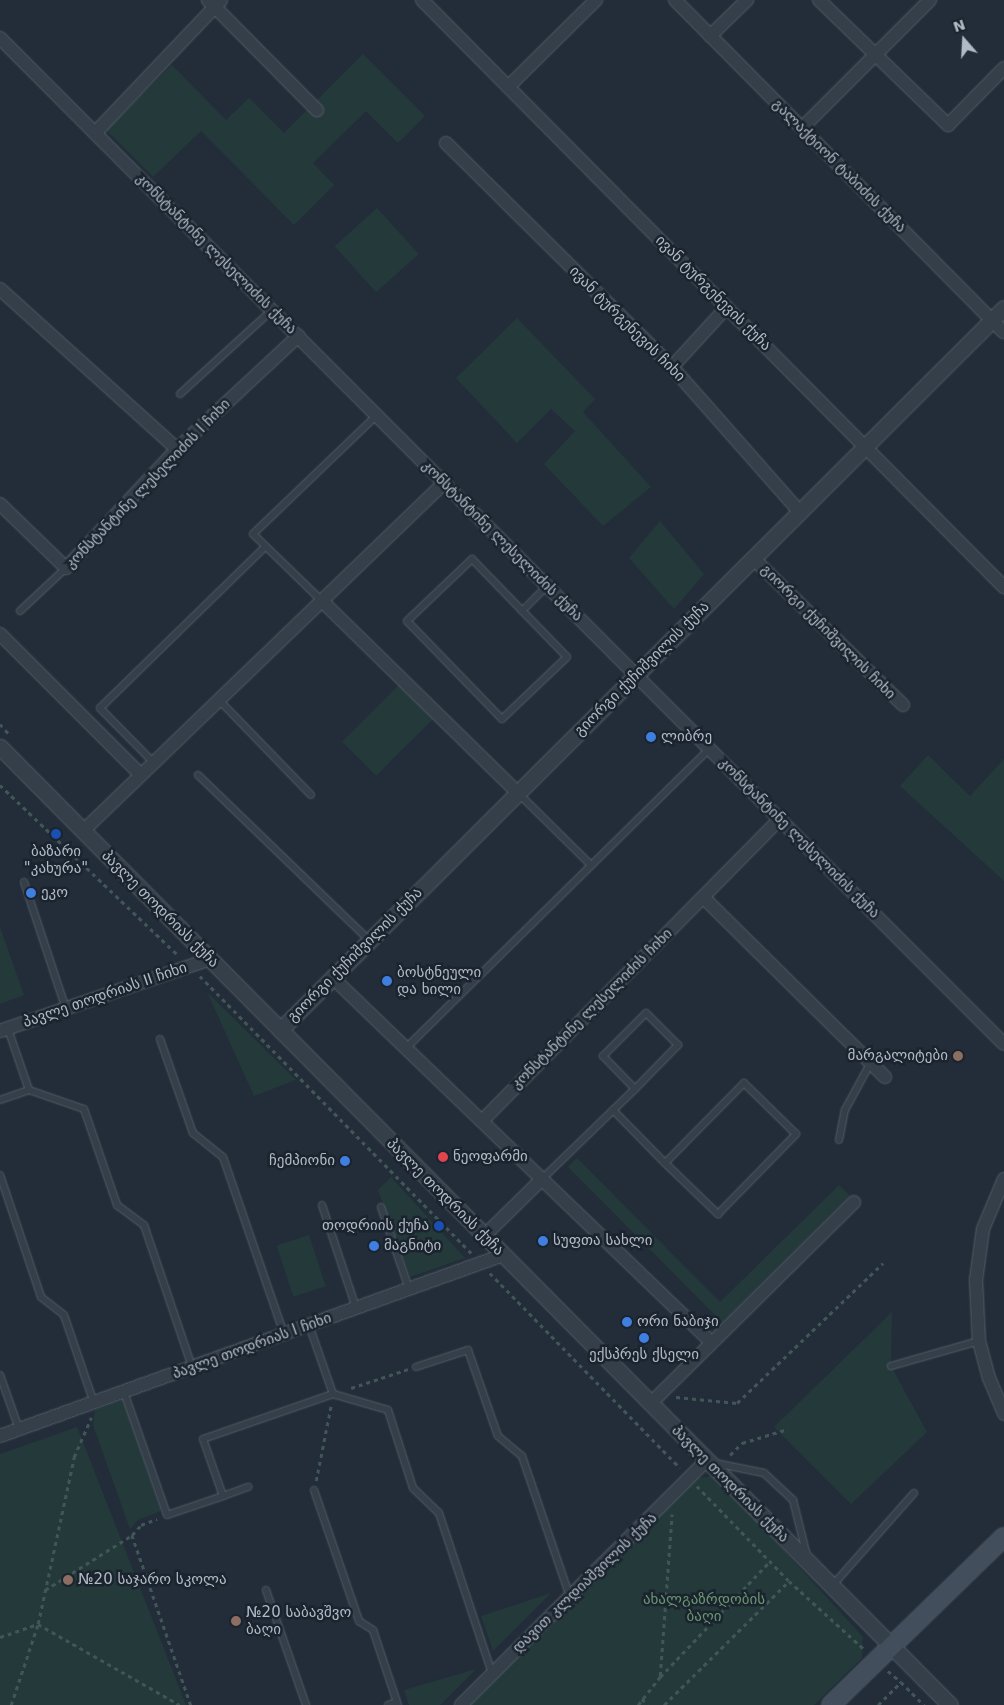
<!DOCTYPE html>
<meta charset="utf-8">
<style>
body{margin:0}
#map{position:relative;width:1004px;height:1705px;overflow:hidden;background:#222d39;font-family:"DejaVu Sans","Noto Sans Georgian",sans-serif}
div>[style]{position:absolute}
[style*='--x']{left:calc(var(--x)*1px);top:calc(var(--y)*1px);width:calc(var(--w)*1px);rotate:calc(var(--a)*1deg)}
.green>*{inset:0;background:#24393a;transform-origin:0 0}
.path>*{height:2.5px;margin-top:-1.25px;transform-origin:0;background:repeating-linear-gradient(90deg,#415657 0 4px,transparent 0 8px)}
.roads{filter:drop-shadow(0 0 1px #535d67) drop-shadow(0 0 1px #535d67)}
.service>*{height:6px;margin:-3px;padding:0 3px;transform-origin:3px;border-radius:3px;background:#353f49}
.minor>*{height:12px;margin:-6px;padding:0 6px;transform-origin:6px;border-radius:6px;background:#353f49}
.tertiary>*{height:15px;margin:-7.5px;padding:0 7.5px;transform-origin:7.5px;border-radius:7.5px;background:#353f49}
.secondary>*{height:18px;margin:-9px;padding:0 9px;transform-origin:9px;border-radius:9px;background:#434e5c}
.dots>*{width:14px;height:14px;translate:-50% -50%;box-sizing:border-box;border:2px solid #1b242e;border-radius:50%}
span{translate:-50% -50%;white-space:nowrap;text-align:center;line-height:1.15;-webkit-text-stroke:5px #1b242e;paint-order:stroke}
.street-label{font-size:15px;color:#b0bac5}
.poi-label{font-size:15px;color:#b0bac5}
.left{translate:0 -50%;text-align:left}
.right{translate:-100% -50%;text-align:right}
.park-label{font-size:15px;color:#68966f}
.north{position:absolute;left:939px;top:15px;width:50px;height:50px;-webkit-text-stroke:4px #1b242e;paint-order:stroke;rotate:341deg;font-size:14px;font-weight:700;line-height:20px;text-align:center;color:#b0bac5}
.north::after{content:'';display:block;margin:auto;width:18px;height:22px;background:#b0bac5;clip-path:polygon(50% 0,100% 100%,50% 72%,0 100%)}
</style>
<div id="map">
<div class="green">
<i style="clip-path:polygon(363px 54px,425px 116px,398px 143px,366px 111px,313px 163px,334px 185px,294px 225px,201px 131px,153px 177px,106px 130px,172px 65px,226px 120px,249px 98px,284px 133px)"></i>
<i style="left:377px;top:208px;width:62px;height:57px;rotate:48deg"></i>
<i style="clip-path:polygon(517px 318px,595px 399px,583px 412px,651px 487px,603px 526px,544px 464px,575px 431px,551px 409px,517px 443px,456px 378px)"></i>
<i style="clip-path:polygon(660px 521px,704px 574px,674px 609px,629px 558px)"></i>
<i style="left:401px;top:683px;width:48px;height:83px;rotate:45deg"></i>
<i style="clip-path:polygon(928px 755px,970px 796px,1004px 759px,1004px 881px,900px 786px)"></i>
<i style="clip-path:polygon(0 927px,24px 995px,0 1004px)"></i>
<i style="clip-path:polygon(207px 992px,296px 1080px,254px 1096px)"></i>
<i style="clip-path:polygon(577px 1158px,720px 1302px,839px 1185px,850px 1196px,722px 1322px,568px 1167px)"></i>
<i style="clip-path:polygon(391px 1177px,465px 1258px,410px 1277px,378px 1190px)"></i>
<i style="left:309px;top:1235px;width:54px;height:34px;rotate:72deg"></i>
<i style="clip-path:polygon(892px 1312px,891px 1366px,927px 1432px,851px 1504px,774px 1427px)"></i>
<i style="clip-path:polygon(123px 1400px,161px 1511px,138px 1520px,130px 1529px,93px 1425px,95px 1410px)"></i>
<i style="clip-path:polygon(77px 1427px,186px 1705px,0 1705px,0 1454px)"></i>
<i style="clip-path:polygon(716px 1476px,863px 1637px,862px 1658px,814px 1705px,468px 1705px,696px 1478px)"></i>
<i style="clip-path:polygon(551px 1593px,493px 1651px,481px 1616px)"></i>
<i style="clip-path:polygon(476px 1669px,440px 1705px,409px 1705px,404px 1690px)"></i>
</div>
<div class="path">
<i style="--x:0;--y:724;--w:15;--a:48"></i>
<i style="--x:0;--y:785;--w:246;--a:43.7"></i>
<i style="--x:200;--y:976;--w:388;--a:45.6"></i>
<i style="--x:490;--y:1273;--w:272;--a:45.7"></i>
<i style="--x:351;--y:1388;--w:60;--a:-18.4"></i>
<i style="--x:676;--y:1397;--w:61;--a:5.6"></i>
<i style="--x:737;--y:1403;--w:202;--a:-43.8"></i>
<i style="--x:730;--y:1455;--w:17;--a:-45"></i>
<i style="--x:742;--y:1443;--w:48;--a:-16.9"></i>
<i style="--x:316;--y:1481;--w:77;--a:-78.8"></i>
<i style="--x:697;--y:1486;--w:132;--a:45.9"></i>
<i style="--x:789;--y:1581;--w:103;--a:42.2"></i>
<i style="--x:132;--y:1535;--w:180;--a:70.9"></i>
<i style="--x:45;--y:1590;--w:103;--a:-32.3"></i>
<i style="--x:132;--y:1535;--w:13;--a:-48"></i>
<i style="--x:141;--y:1525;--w:17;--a:-21"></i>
<i style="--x:0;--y:1637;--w:40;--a:-18.9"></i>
<i style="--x:38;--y:1624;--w:163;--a:29.7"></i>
<i style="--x:888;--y:1671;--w:17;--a:40"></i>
<i style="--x:660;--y:1676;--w:162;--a:-85.8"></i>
<i style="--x:642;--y:1699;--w:8;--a:45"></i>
<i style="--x:11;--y:1705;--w:85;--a:-71.6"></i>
<i style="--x:38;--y:1624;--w:171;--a:-77.8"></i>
<i style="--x:74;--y:1457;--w:43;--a:-66.4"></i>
<i style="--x:638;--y:1705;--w:36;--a:-52"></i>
<i style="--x:660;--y:1677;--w:160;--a:-46.5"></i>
<i style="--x:664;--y:1705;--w:176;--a:-44.8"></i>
<i style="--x:878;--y:1705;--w:33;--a:-45"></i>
<i style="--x:901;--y:1682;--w:33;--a:45"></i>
</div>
<div class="roads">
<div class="service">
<i style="--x:180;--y:394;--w:125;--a:-42.4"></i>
<i style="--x:472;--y:559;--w:136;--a:45.9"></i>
<i style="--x:567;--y:657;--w:90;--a:136.4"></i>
<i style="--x:502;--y:719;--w:136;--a:-134.1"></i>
<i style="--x:407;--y:621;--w:90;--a:-43.6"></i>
<i style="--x:322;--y:601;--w:96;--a:-135.8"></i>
<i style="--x:253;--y:534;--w:172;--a:-43.8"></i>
<i style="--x:20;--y:611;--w:63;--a:-43.1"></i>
<i style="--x:522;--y:611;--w:35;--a:-45"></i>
<i style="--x:219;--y:700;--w:132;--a:45.9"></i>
<i style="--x:154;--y:763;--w:77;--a:-134.5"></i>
<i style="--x:100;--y:708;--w:231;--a:-44.3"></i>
<i style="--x:198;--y:775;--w:238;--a:44"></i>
<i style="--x:518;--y:793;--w:103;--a:44.6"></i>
<i style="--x:24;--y:882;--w:134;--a:71.7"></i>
<i style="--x:160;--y:1039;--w:100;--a:70.7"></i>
<i style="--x:193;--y:1133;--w:38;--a:39"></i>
<i style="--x:223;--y:1157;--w:187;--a:71"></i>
<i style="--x:406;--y:1048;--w:426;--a:-44.6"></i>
<i style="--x:29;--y:1090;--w:58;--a:19.1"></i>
<i style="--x:84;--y:1109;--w:102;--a:71"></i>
<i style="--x:117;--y:1205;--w:34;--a:37"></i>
<i style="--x:144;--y:1225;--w:150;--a:71.3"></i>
<i style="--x:0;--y:1100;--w:31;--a:-19"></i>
<i style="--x:29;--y:1090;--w:65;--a:-109"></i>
<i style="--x:613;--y:1110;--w:74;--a:45.5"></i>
<i style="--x:665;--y:1163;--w:74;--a:43.9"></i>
<i style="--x:718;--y:1214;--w:112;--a:-45.7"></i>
<i style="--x:796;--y:1134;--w:73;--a:-135.6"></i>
<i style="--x:744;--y:1083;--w:112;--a:134.6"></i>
<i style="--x:839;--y:1140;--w:31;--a:-79"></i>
<i style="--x:845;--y:1110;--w:52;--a:-61.5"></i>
<i style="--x:0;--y:1175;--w:129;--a:71.4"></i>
<i style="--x:41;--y:1297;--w:29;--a:38"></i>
<i style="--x:64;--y:1315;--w:93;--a:71.2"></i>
<i style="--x:542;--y:1179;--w:129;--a:-44.1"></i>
<i style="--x:635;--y:1089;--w:62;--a:-45.7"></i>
<i style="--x:678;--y:1045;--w:45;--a:-135"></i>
<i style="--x:646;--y:1013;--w:61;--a:135"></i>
<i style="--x:603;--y:1056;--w:46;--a:45.9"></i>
<i style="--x:322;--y:1205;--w:108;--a:71.7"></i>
<i style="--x:381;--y:1207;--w:87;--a:71.1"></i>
<i style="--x:891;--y:1366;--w:91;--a:-15.9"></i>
<i style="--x:416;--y:1367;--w:55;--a:-18.1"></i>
<i style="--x:468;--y:1350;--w:91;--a:70.8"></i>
<i style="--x:498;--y:1436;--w:31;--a:40"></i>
<i style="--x:522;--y:1456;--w:149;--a:71.2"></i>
<i style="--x:0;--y:1375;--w:57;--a:70.6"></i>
<i style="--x:124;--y:1392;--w:130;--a:70.7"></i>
<i style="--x:167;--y:1515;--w:59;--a:-18.7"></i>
<i style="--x:223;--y:1496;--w:60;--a:-109.3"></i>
<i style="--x:203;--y:1439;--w:138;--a:-19.1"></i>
<i style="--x:333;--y:1394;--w:73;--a:-109.2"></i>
<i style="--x:333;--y:1394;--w:57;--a:16.2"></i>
<i style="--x:388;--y:1410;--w:82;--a:72.2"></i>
<i style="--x:413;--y:1488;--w:36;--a:44"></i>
<i style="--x:439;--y:1513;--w:169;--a:71.7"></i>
<i style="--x:715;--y:1463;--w:50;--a:11.5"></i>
<i style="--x:764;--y:1473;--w:40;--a:43"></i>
<i style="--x:793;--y:1500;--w:58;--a:76"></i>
<i style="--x:314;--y:1490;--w:139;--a:71"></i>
<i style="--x:359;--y:1621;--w:17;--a:33"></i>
<i style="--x:373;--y:1630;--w:79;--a:71.6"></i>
<i style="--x:223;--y:1496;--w:27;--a:-20"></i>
<i style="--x:832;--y:1586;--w:124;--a:-48.6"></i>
<i style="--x:266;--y:1590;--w:122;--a:70.8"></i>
<i style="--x:388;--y:1705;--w:9;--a:-18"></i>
</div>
<div class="minor">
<i style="--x:208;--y:0;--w:155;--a:45.3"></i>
<i style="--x:422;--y:0;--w:827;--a:45.25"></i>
<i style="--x:675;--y:0;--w:467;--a:45.3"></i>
<i style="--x:819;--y:0;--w:180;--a:44.1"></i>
<i style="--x:948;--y:125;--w:80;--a:-45.5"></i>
<i style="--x:710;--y:36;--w:52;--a:-44.2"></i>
<i style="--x:0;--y:38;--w:1421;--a:45.06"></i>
<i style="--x:508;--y:87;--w:124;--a:-44.7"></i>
<i style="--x:802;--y:128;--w:181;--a:-45"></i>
<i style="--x:95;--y:133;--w:183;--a:-46.5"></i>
<i style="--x:446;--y:143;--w:318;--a:44.7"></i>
<i style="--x:672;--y:367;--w:193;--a:48.6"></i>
<i style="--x:0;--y:289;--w:239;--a:42.1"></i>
<i style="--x:672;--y:367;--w:81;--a:-47.5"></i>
<i style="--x:0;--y:504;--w:92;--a:44.1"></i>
<i style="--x:66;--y:568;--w:163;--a:-47"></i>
<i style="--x:177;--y:449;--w:166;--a:-43"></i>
<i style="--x:753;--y:558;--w:210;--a:44.4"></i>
<i style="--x:322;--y:601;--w:274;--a:44.4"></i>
<i style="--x:0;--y:634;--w:199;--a:45"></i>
<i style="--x:83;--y:831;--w:501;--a:-43.95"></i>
<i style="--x:703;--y:897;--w:256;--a:44.7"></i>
<i style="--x:333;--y:978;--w:523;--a:43.92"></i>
<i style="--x:0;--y:1031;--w:222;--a:-18.9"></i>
<i style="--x:482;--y:1121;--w:424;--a:-45.4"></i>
<i style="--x:1004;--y:1179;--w:54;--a:112.8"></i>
<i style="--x:983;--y:1229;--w:51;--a:97.8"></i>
<i style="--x:976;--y:1280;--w:61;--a:87.2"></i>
<i style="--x:979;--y:1341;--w:38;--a:75"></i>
<i style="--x:989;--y:1378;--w:39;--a:67"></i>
<i style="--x:484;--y:1236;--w:81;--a:-44.5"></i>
<i style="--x:650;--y:1404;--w:287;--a:-44.7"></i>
<i style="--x:0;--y:1436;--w:535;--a:-19.79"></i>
<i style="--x:461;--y:1705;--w:346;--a:-44.9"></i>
</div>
<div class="tertiary">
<i style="--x:0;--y:747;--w:1349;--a:45.24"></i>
<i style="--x:280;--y:1030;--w:1022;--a:-44.92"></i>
</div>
<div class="secondary">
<i style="--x:831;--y:1705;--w:241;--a:-44.2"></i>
</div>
</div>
<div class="dots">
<i style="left:651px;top:737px;background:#3f7fe0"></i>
<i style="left:56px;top:834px;background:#1a4fb4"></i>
<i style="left:31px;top:893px;background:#3f7fe0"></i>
<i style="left:387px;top:981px;background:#3f7fe0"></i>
<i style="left:958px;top:1056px;background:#8d6e63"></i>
<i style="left:443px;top:1157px;background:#e0444e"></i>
<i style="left:345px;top:1161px;background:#3f7fe0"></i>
<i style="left:439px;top:1226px;background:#1a4fb4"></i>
<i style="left:543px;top:1241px;background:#3f7fe0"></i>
<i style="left:374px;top:1246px;background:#3f7fe0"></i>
<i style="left:627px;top:1322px;background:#3f7fe0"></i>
<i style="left:644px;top:1338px;background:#3f7fe0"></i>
<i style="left:68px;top:1580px;background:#8d6e63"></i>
<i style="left:236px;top:1621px;background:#8d6e63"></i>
</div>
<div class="street-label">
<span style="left:839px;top:166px;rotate:45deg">გალაქტიონ ტაბიძის ქუჩა</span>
<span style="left:216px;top:254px;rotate:45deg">კონსტანტინე ლესელიძის ქუჩა</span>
<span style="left:713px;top:293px;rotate:45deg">ივან ტურგენევის ქუჩა</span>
<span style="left:627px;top:324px;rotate:45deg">ივან ტურგენევის ჩიხი</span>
<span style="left:148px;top:484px;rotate:-46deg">კონსტანტინე ლესელიძის I ჩიხი</span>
<span style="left:502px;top:541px;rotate:45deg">კონსტანტინე ლესელიძის ქუჩა</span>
<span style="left:828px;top:632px;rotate:45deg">გიორგი ქუჩიშვილის ჩიხი</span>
<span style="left:642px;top:669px;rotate:-45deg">გიორგი ქუჩიშვილის ქუჩა</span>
<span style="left:799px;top:838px;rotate:45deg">კონსტანტინე ლესელიძის ქუჩა</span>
<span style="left:160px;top:909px;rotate:45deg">პავლე თოდრიას ქუჩა</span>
<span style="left:355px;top:955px;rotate:-45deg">გიორგი ქუჩიშვილის ქუჩა</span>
<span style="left:105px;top:995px;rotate:-19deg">პავლე თოდრიას II ჩიხი</span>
<span style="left:592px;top:1009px;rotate:-45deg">კონსტანტინე ლესელიძის ჩიხი</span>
<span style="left:445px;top:1197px;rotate:45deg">პავლე თოდრიას ქუჩა</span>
<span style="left:252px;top:1346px;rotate:-20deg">პავლე თოდრიას I ჩიხი</span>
<span style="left:730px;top:1484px;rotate:45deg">პავლე თოდრიას ქუჩა</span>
<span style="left:585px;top:1583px;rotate:-44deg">დავით კლდიაშვილის ქუჩა</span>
</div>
<div class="poi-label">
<span class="left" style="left:661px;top:737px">ლიბრე</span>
<span style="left:56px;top:860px">ბაზარი<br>"კახურა"</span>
<span class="left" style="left:41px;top:893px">ეკო</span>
<span class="left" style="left:397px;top:981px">ბოსტნეული<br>და ხილი</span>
<span class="right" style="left:948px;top:1056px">მარგალიტები</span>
<span class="left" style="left:453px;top:1157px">ნეოფარმი</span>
<span class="right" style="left:335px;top:1161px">ჩემპიონი</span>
<span class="right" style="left:429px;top:1226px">თოდრიის ქუჩა</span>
<span class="left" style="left:553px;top:1241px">სუფთა სახლი</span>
<span class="left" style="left:384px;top:1246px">მაგნიტი</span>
<span class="left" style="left:637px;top:1322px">ორი ნაბიჯი</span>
<span style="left:644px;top:1355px">ექსპრეს ქსელი</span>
<span class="left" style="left:78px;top:1580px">№20 საჯარო სკოლა</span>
<span class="left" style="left:246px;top:1621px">№20 საბავშვო<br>ბაღი</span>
</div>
<div class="park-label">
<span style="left:704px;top:1608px">ახალგაზრდობის<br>ბაღი</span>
</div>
<div class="north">N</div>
</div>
